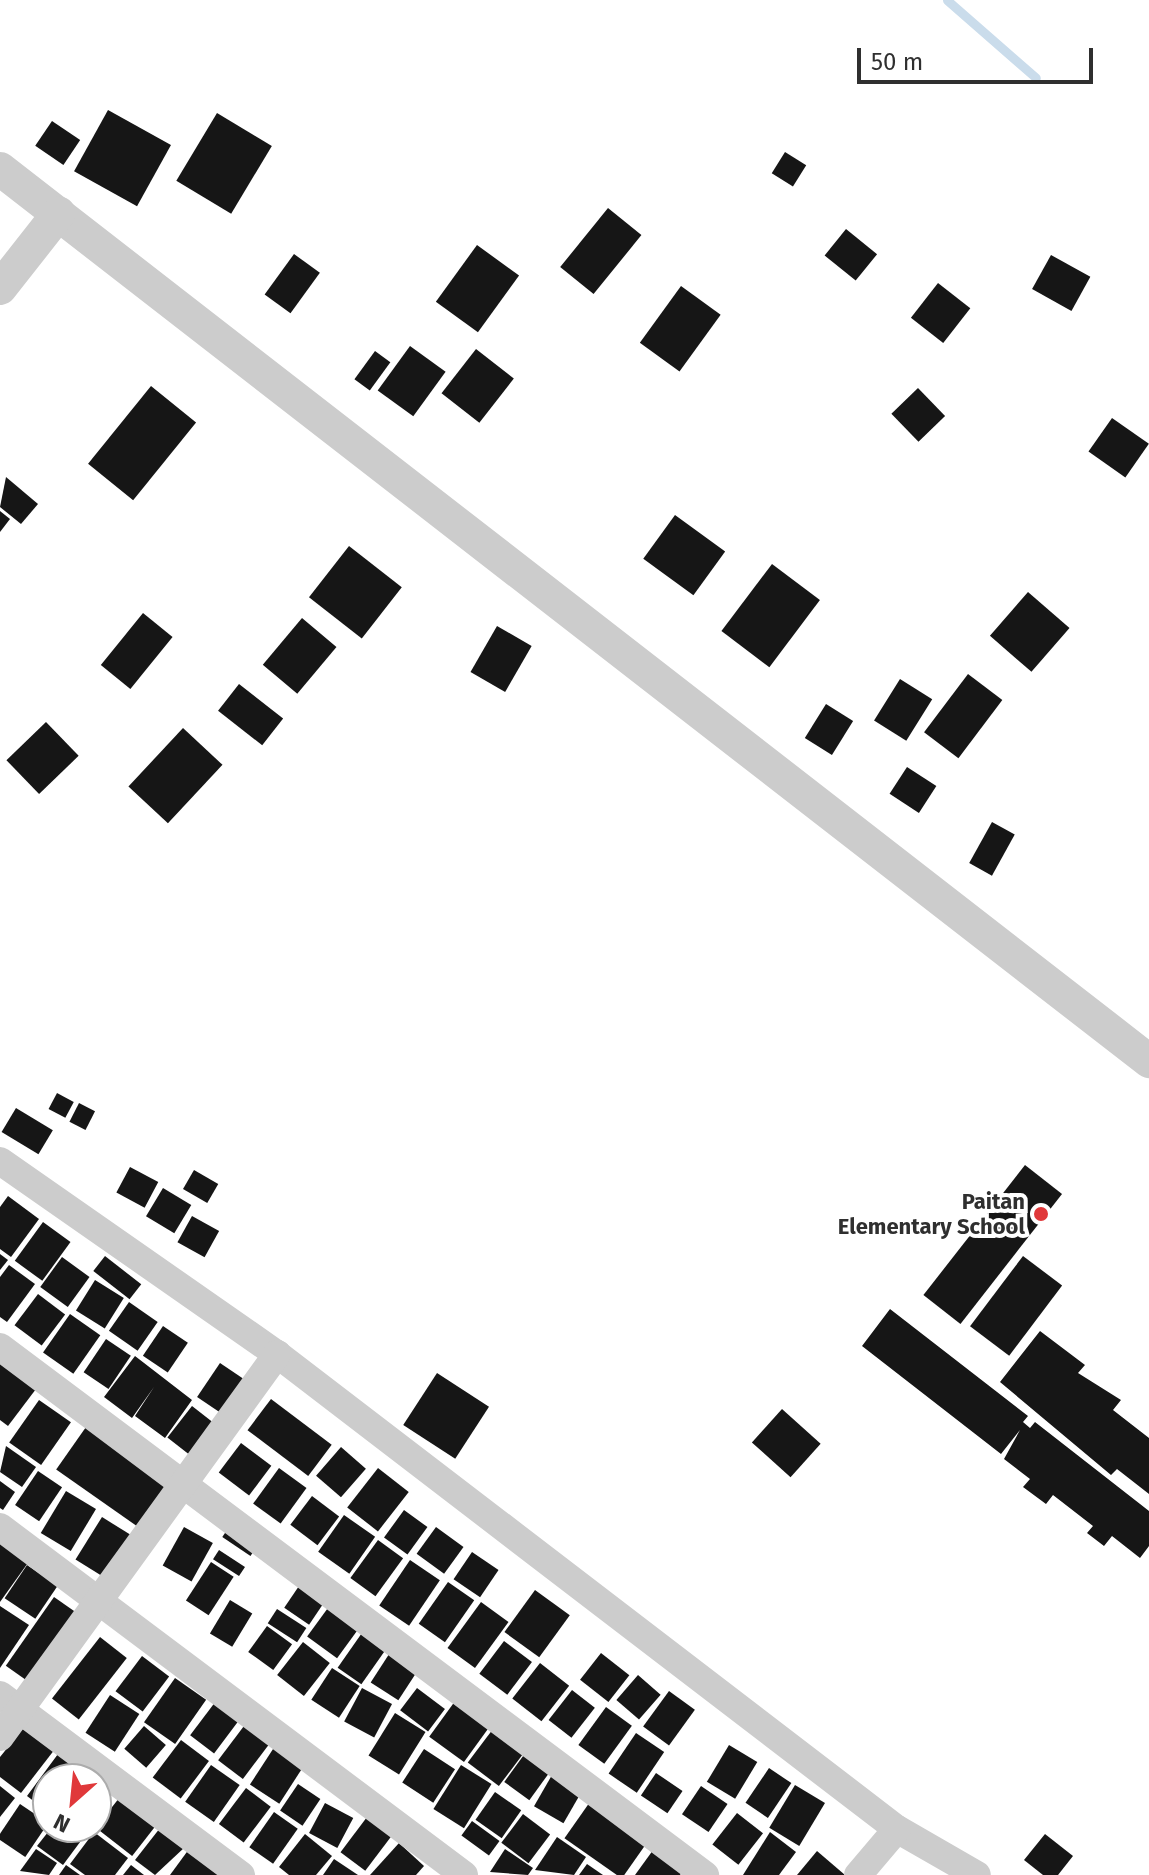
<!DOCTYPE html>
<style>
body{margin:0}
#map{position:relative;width:1149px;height:1875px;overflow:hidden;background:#fff;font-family:"Fira Sans",sans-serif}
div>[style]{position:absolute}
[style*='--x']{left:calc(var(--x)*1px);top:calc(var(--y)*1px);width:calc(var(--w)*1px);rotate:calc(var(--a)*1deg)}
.stream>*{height:9px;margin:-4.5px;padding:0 4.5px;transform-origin:4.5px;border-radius:4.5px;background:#cadceb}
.building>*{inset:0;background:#161616;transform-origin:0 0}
.minor>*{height:28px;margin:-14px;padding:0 14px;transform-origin:14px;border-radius:14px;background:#ccc}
.tertiary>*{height:34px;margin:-17px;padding:0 17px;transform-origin:17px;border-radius:17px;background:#ccc}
.dots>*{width:22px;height:22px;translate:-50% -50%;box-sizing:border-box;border:4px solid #fff;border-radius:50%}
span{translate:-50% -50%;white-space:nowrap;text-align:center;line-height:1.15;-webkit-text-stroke:8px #fff;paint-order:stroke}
.poi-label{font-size:22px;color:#2f2f2f;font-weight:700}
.right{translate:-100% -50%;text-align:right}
.north{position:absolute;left:32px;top:1763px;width:80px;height:80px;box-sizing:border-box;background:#fff;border:2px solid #acacac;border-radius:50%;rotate:207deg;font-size:22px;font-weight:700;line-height:32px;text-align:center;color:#2f2f2f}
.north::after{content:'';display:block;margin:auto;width:28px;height:36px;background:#e0383a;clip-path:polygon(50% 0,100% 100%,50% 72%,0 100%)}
.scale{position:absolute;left:857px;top:48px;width:236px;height:36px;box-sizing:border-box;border:4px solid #2f2f2f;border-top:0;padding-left:10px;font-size:24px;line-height:28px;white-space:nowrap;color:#2f2f2f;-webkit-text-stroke:6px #fff;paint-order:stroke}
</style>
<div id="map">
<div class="stream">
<i style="--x:947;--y:0;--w:118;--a:41.2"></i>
</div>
<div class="building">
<i style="left:108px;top:110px;width:72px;height:70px;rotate:29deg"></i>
<i style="left:217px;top:113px;width:64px;height:79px;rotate:31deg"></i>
<i style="left:52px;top:121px;width:34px;height:30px;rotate:34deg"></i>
<i style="left:785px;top:152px;width:25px;height:25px;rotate:32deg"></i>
<i style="left:608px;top:208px;width:43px;height:76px;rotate:39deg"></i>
<i style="left:846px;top:229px;width:40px;height:34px;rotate:39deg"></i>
<i style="left:477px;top:245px;width:52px;height:70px;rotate:36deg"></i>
<i style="left:294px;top:254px;width:32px;height:50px;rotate:36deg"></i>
<i style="left:1051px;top:255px;width:45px;height:39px;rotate:29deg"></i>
<i style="left:938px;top:283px;width:41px;height:44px;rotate:38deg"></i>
<i style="left:681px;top:286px;width:49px;height:70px;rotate:36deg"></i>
<i style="left:410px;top:346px;width:44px;height:55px;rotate:36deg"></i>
<i style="left:476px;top:349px;width:48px;height:56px;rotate:38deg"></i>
<i style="left:375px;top:351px;width:19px;height:35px;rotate:36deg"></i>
<i style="left:151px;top:386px;width:58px;height:100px;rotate:39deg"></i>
<i style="left:918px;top:388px;width:39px;height:37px;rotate:46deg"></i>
<i style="left:1112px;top:418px;width:45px;height:41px;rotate:35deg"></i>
<i style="clip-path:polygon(6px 477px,38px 504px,21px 524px,0 507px)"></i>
<i style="clip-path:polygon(0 511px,10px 519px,0 532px)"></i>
<i style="left:675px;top:515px;width:62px;height:54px;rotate:36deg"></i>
<i style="left:349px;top:546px;width:67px;height:65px;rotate:38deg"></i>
<i style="left:772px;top:564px;width:60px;height:84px;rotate:37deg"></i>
<i style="left:1028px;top:592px;width:55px;height:58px;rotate:41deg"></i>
<i style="left:143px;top:613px;width:38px;height:67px;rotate:39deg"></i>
<i style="left:302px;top:618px;width:45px;height:61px;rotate:40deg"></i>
<i style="left:497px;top:626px;width:40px;height:53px;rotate:30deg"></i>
<i style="left:968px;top:674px;width:43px;height:73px;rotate:37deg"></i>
<i style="left:900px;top:679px;width:38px;height:49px;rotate:32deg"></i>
<i style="left:239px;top:684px;width:56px;height:34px;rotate:38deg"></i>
<i style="left:826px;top:704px;width:32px;height:40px;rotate:32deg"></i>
<i style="left:46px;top:722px;width:47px;height:55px;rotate:46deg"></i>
<i style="left:183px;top:728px;width:54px;height:80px;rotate:43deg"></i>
<i style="left:907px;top:767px;width:35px;height:32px;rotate:33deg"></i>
<i style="left:992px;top:822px;width:26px;height:47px;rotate:29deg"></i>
<i style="left:57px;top:1093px;width:19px;height:18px;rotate:28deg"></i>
<i style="left:79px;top:1103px;width:18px;height:21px;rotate:27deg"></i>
<i style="left:16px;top:1108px;width:43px;height:28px;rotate:31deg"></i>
<i style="left:1025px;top:1165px;width:47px;height:165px;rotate:38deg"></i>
<i style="left:130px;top:1167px;width:32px;height:29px;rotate:28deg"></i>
<i style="left:194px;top:1170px;width:28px;height:22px;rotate:30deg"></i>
<i style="left:163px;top:1188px;width:33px;height:33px;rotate:31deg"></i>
<i style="clip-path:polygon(8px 1196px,39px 1219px,11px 1257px,0 1249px,0 1207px)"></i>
<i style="left:192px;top:1216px;width:31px;height:30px;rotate:29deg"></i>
<i style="left:43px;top:1222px;width:34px;height:48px;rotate:36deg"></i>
<i style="clip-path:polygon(0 1254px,8px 1260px,0 1270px)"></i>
<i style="left:105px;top:1256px;width:46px;height:19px;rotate:38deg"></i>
<i style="left:1023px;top:1256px;width:49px;height:88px;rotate:37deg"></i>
<i style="left:62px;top:1257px;width:34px;height:37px;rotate:36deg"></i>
<i style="clip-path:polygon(9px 1265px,35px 1284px,7px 1322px,0 1317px,0 1277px)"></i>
<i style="left:95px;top:1280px;width:34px;height:36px;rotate:32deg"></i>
<i style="left:38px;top:1294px;width:34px;height:39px;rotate:37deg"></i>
<i style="left:129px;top:1302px;width:35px;height:35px;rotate:35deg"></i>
<i style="clip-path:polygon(890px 1309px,1028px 1416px,1023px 1422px,1030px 1428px,1035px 1422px,1149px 1511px,1149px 1546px,1140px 1558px,1112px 1536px,1104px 1546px,1087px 1533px,1093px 1526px,1053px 1495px,1046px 1504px,1023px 1487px,1030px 1479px,1004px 1459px,1020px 1430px,1001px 1454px,862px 1346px)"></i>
<i style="left:70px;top:1314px;width:37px;height:47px;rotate:35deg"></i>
<i style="left:163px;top:1326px;width:30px;height:36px;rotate:34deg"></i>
<i style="clip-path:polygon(1040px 1331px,1085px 1365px,1078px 1373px,1121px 1400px,1113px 1410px,1149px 1438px,1149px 1494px,1117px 1469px,1111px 1475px,1000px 1382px)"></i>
<i style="left:106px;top:1339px;width:30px;height:40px;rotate:34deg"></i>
<i style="clip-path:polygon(135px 1356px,192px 1400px,165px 1438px,135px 1416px,154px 1387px,132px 1418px,104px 1397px)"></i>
<i style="clip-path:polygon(0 1360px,36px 1389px,8px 1426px,0 1420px)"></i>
<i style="left:220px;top:1363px;width:34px;height:41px;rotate:34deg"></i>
<i style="left:437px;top:1373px;width:62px;height:62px;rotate:33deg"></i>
<i style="left:271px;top:1399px;width:76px;height:39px;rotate:37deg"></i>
<i style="left:39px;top:1400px;width:39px;height:52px;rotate:35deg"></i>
<i style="left:192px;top:1406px;width:37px;height:40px;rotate:38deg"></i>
<i style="left:782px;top:1409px;width:52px;height:45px;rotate:42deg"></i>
<i style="left:86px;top:1427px;width:99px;height:52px;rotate:35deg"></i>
<i style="left:241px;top:1443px;width:38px;height:37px;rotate:37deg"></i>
<i style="clip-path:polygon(6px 1446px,36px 1467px,22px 1487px,0 1472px)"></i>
<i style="left:341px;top:1447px;width:33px;height:38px;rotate:41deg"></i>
<i style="left:279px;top:1468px;width:34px;height:44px;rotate:36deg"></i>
<i style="left:378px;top:1468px;width:39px;height:50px;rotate:38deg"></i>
<i style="left:38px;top:1471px;width:29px;height:41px;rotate:34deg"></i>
<i style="clip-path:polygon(0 1481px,15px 1492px,3px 1510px,0 1508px)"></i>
<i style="left:66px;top:1491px;width:35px;height:49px;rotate:31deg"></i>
<i style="left:312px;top:1496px;width:34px;height:36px;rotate:37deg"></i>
<i style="left:404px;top:1510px;width:29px;height:34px;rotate:36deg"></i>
<i style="left:344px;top:1515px;width:38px;height:45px;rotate:35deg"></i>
<i style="left:102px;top:1517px;width:36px;height:50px;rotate:32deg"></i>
<i style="left:184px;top:1527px;width:33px;height:44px;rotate:29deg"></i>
<i style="left:229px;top:1527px;width:34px;height:12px;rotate:34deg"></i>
<i style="left:436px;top:1527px;width:34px;height:33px;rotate:36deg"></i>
<i style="clip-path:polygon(0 1539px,30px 1560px,0 1602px)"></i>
<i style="left:378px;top:1540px;width:31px;height:47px;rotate:36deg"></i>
<i style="left:219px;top:1550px;width:31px;height:11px;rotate:33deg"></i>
<i style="left:472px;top:1552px;width:32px;height:33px;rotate:34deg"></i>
<i style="left:410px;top:1560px;width:36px;height:55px;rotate:34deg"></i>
<i style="left:211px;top:1562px;width:27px;height:46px;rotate:33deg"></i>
<i style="left:27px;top:1565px;width:37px;height:40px;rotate:34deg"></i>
<i style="left:448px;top:1582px;width:32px;height:51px;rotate:35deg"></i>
<i style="left:301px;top:1583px;width:30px;height:30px;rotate:34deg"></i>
<i style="left:535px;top:1590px;width:43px;height:52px;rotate:36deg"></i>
<i style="left:54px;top:1597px;width:35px;height:84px;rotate:35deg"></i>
<i style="left:230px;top:1600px;width:26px;height:39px;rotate:31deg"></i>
<i style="left:333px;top:1601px;width:37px;height:44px;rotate:36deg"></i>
<i style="left:481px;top:1602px;width:34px;height:57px;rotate:36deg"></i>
<i style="clip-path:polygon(0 1606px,29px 1625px,0 1668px)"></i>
<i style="left:277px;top:1609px;width:35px;height:17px;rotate:33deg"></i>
<i style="left:267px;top:1626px;width:31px;height:32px;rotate:36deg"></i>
<i style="left:364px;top:1630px;width:29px;height:46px;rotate:35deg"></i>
<i style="left:100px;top:1637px;width:34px;height:78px;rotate:38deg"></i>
<i style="left:504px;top:1641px;width:35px;height:41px;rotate:37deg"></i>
<i style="left:303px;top:1642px;width:34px;height:42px;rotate:38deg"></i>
<i style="left:393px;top:1648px;width:33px;height:41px;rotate:33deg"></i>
<i style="left:601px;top:1653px;width:36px;height:34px;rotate:38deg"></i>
<i style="left:142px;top:1656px;width:34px;height:44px;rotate:37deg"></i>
<i style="left:540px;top:1663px;width:37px;height:45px;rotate:38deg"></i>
<i style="left:332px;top:1668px;width:33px;height:38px;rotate:33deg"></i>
<i style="left:638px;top:1675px;width:30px;height:33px;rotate:41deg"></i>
<i style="left:175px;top:1678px;width:38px;height:54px;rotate:35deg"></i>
<i style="left:362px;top:1688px;width:34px;height:38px;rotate:28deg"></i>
<i style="left:417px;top:1688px;width:35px;height:28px;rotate:37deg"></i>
<i style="left:572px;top:1690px;width:29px;height:38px;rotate:38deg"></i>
<i style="left:669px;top:1691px;width:32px;height:44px;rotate:36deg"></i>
<i style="left:110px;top:1695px;width:35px;height:45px;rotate:33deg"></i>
<i style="left:219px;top:1697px;width:30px;height:48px;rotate:37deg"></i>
<i style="left:458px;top:1697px;width:43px;height:49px;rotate:36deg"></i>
<i style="left:606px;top:1707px;width:32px;height:47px;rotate:36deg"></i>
<i style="left:395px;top:1713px;width:36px;height:50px;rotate:32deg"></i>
<i style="left:247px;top:1722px;width:31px;height:48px;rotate:37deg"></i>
<i style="clip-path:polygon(25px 1726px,55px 1749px,21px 1793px,0 1777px,0 1757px)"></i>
<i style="left:144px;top:1726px;width:29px;height:30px;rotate:41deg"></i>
<i style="left:493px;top:1729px;width:39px;height:42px;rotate:37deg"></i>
<i style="left:636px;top:1733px;width:34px;height:49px;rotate:34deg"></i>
<i style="left:181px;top:1740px;width:35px;height:47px;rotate:37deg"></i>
<i style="left:729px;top:1745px;width:33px;height:43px;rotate:31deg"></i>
<i style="left:275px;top:1746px;width:35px;height:46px;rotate:33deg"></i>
<i style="left:424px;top:1749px;width:37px;height:40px;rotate:33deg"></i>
<i style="left:526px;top:1752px;width:31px;height:37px;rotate:36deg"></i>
<i style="clip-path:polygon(58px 1754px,84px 1773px,48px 1779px,48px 1812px,27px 1796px)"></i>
<i style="left:211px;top:1765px;width:35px;height:45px;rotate:35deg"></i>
<i style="left:461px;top:1765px;width:36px;height:52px;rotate:32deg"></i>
<i style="left:769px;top:1768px;width:27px;height:42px;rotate:34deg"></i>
<i style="left:656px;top:1773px;width:32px;height:27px;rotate:34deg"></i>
<i style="left:552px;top:1775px;width:34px;height:36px;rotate:30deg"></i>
<i style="clip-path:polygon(96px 1784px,111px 1795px,96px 1816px)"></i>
<i style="left:298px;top:1784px;width:27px;height:32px;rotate:34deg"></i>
<i style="left:795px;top:1785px;width:35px;height:50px;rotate:31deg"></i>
<i style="clip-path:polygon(0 1786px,15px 1798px,0 1817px)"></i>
<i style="left:701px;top:1786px;width:32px;height:34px;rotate:34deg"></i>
<i style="left:246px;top:1788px;width:31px;height:45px;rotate:37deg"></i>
<i style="left:495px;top:1792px;width:32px;height:34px;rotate:35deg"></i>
<i style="left:123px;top:1793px;width:46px;height:44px;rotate:38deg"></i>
<i style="left:592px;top:1799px;width:70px;height:48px;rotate:35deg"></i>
<i style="left:325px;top:1803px;width:32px;height:34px;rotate:28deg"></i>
<i style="left:20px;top:1804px;width:34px;height:41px;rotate:34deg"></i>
<i style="left:274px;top:1812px;width:29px;height:43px;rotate:35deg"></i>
<i style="left:370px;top:1813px;width:31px;height:49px;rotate:37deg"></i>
<i style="left:737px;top:1813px;width:33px;height:40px;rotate:38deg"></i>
<i style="left:523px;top:1814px;width:34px;height:36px;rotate:37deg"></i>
<i style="left:472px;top:1821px;width:34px;height:18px;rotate:36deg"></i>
<i style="clip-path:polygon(52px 1827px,86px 1834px,63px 1865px,37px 1846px)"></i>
<i style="clip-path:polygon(160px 1828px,185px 1847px,155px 1875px,135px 1860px)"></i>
<i style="clip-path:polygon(94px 1832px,128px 1858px,115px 1875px,85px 1875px,70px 1864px)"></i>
<i style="clip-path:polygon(770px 1832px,796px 1852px,779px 1875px,743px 1875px)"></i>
<i style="clip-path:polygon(305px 1834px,332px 1856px,316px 1875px,289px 1875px,279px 1867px)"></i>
<i style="clip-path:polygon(1045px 1834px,1073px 1856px,1058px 1875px,1043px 1875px,1024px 1860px)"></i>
<i style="clip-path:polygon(557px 1837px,586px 1857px,574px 1875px,535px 1870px)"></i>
<i style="clip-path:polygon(399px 1843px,424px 1866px,416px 1875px,370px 1875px)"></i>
<i style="clip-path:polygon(192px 1845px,219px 1875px,170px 1875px)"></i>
<i style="clip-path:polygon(656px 1846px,685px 1868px,680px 1875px,635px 1875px)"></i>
<i style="clip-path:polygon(36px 1849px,57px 1863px,49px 1875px,20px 1871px)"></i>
<i style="clip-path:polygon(505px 1849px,533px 1868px,528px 1875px,490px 1872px)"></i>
<i style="clip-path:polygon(817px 1851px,845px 1875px,797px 1875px)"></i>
<i style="clip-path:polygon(334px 1859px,358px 1875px,323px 1875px)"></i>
<i style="clip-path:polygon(587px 1864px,603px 1875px,579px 1875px)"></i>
<i style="clip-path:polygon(66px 1865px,80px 1875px,59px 1875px)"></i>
<i style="clip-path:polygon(131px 1865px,144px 1875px,123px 1875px)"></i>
</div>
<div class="minor">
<i style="--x:0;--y:1161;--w:338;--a:34.9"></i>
<i style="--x:277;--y:1354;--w:781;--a:37.46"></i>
<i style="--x:897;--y:1829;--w:92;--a:29.9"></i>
<i style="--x:0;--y:1347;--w:881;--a:36.83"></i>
<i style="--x:0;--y:1527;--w:580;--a:36.87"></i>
<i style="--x:0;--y:1695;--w:301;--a:36.8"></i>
<i style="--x:0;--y:1737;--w:473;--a:-54.1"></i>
<i style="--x:858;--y:1875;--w:60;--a:-49.7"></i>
</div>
<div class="tertiary">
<i style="--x:0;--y:169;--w:1455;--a:37.82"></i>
<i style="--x:0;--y:288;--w:95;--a:-51.8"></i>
</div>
<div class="dots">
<i style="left:1041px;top:1214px;background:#e0383a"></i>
</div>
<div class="poi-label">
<span class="right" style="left:1025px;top:1214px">Paitan<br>Elementary School</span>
</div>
<div class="north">N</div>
<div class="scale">50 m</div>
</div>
